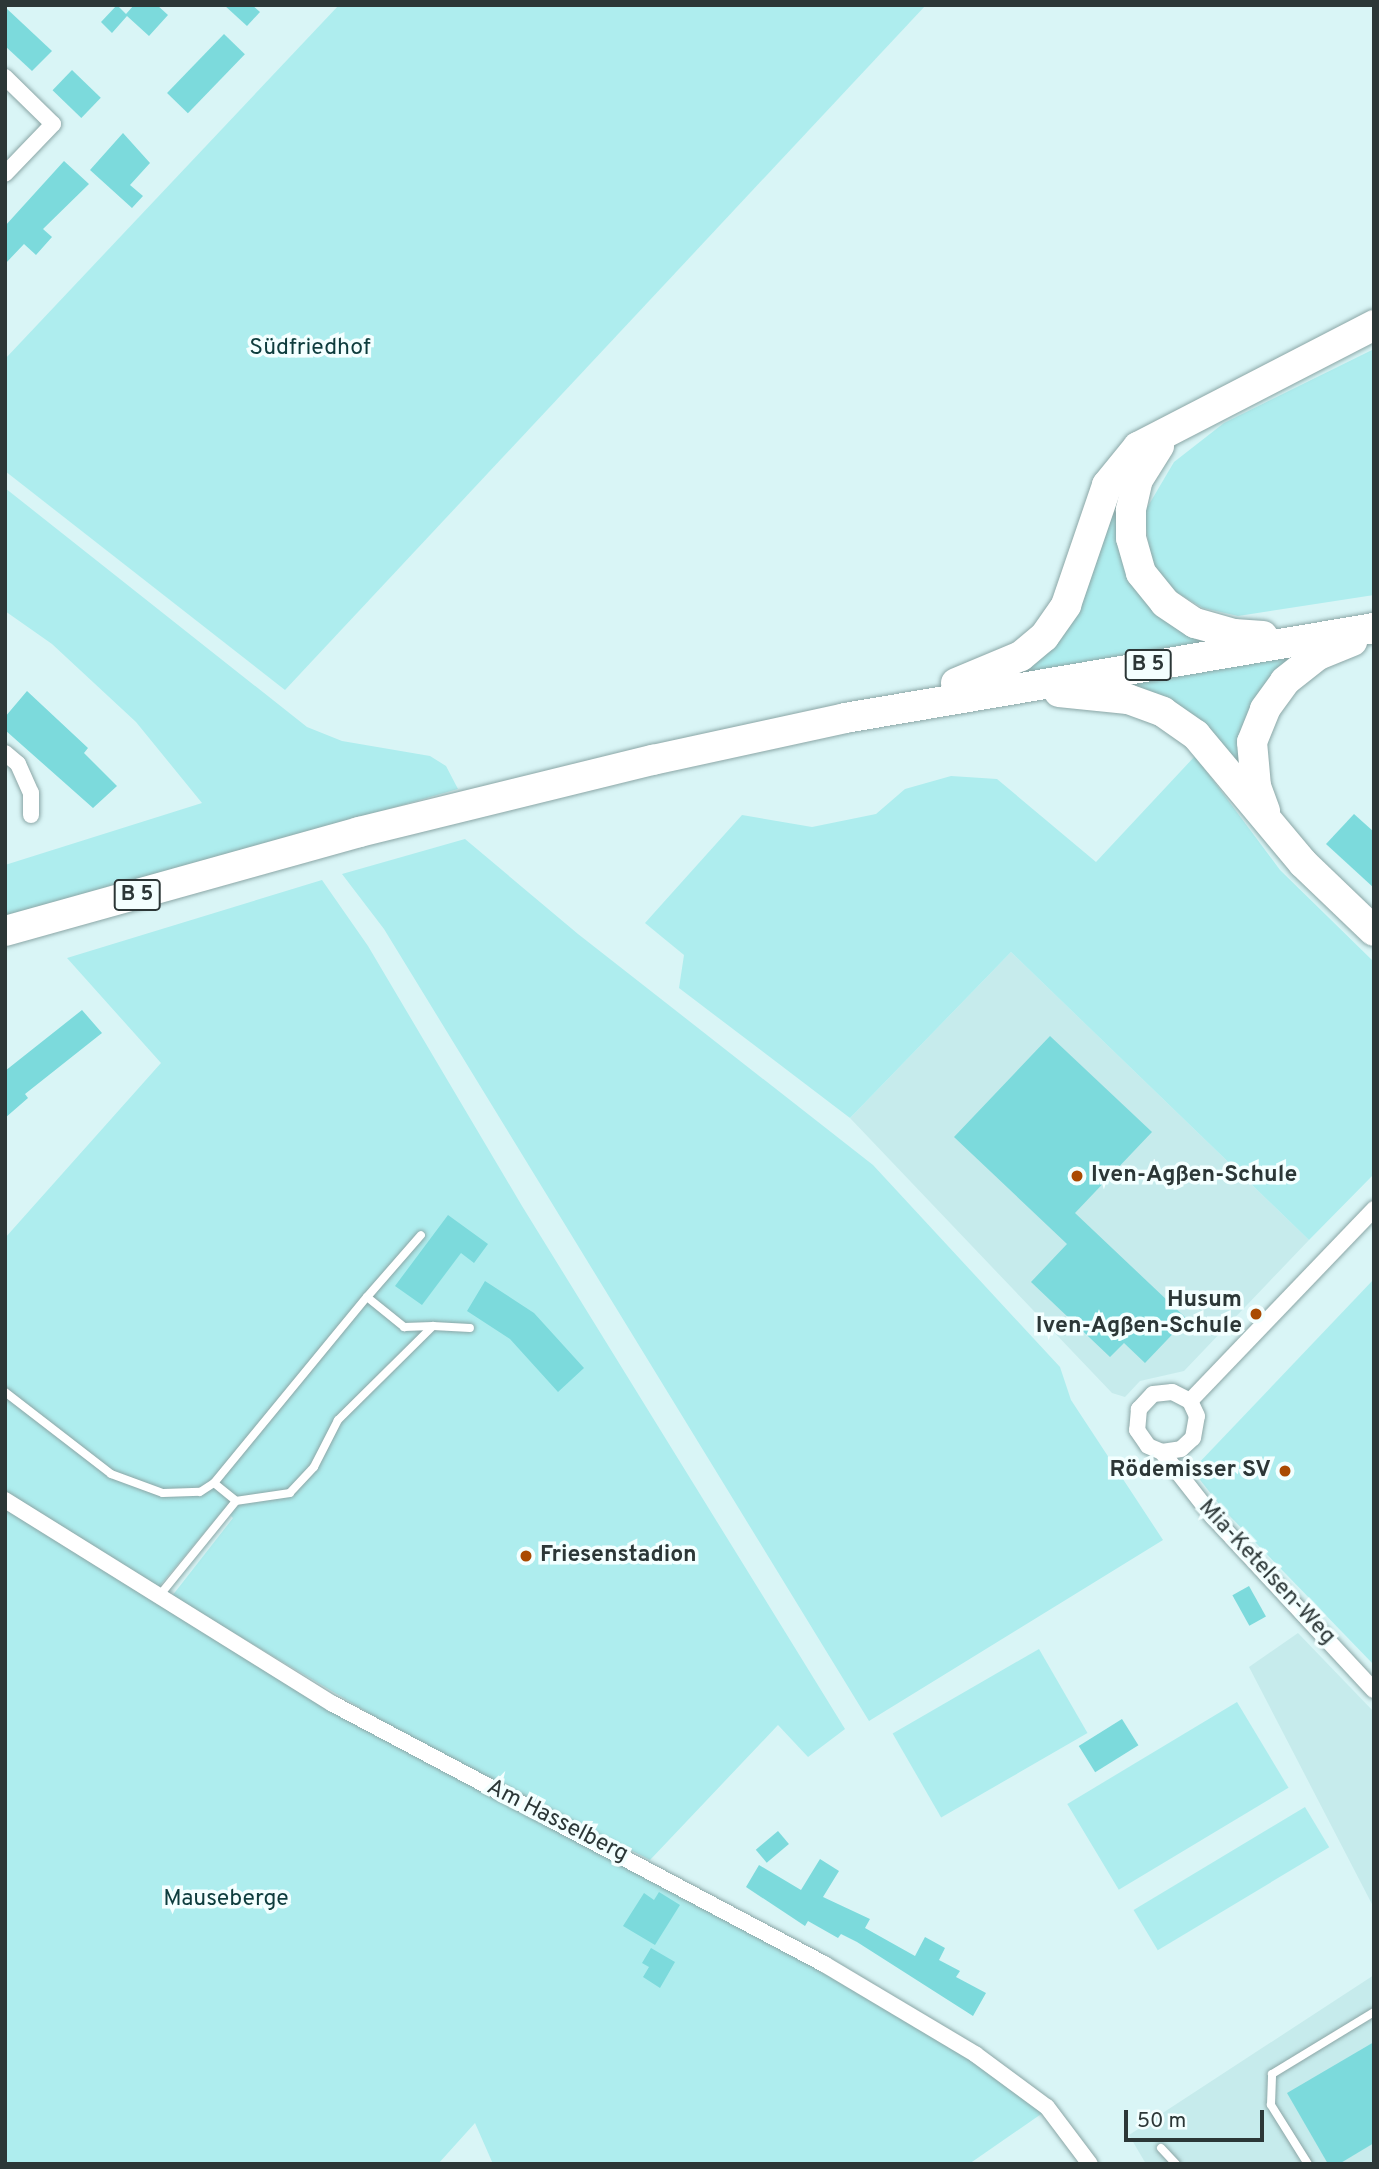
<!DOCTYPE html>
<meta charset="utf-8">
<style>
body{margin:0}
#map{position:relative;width:1379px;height:2169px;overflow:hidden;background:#d9f5f6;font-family:Overpass,sans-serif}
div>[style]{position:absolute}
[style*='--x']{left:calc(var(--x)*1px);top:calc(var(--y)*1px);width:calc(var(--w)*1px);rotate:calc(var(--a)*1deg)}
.built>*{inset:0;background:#c6ebec}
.green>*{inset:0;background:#aeedee;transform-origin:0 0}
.building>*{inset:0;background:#7cdadc;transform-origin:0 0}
.roads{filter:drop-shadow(0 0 2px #8ba6a6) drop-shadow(0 0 2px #8ba6a6)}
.lane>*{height:8px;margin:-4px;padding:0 4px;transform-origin:4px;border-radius:4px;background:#fff}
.street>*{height:16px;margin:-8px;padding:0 8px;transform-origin:8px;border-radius:8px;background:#fff}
.highway>*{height:30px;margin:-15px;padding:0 15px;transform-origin:15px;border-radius:15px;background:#fff}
.dots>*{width:19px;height:19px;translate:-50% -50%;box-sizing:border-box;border:4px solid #f3ffff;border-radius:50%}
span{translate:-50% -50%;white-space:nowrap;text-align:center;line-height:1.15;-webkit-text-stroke:7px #f3ffff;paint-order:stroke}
.shield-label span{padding:2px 5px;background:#f3ffff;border:2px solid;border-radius:5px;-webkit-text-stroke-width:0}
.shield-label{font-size:21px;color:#2c3737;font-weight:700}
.park-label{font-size:23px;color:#0e3c3d}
.poi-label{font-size:23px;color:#2c3737;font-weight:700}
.left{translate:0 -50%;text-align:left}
.right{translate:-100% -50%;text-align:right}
.street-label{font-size:23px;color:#2c3737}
.frame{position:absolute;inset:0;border:7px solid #2c3737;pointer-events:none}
.scale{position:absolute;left:1124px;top:2110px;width:140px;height:32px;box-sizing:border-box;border:4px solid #2c3737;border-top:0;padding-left:9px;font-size:21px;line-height:24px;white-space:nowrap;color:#2c3737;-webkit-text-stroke:5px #f3ffff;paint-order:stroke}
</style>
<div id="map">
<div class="built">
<i style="clip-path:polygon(1011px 952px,1309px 1240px,1184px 1371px,1140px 1381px,1125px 1397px,1112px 1393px,850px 1118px)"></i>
<i style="clip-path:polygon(1298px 1633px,1374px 1712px,1374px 1908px,1249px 1667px)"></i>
<i style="clip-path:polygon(1374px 1975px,1374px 2164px,1146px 2164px,1129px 2135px)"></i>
</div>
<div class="green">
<i style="clip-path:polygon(339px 5px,926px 5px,285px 690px,5px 471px,5px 359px)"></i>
<i style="clip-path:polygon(1374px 349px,1374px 595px,1238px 616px,1203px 608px,1176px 592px,1152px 565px,1144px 513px,1174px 462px,1224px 423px)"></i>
<i style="clip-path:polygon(1121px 482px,1122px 538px,1220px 639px,1018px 674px,1054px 643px)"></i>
<i style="clip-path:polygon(5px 488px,307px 727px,342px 741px,430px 756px,446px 766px,458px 789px,5px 919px,5px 865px,202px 803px,136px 722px,52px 644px,5px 611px)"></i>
<i style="clip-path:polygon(1305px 650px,1241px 776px,1113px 683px)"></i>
<i style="clip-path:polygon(1195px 756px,1280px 870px,1374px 962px,1374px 1174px,1309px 1240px,1011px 952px,850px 1118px,679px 988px,684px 955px,645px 923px,742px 815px,812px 827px,876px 814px,905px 789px,951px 776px,997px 779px,1096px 862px)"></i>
<i style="clip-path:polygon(465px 839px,578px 934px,873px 1165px,1060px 1367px,1071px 1400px,1163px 1540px,869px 1721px,384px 929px,342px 874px)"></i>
<i style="clip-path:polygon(322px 880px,368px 946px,522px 1206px,845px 1729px,808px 1757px,778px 1725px,650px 1860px,404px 1734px,172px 1596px,233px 1518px,224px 1509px,157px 1589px,5px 1494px,5px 1238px,161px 1063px,67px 958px)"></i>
<i style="clip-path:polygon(1374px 1279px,1374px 1665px,1223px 1509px,1197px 1476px,1195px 1467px)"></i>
<i style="clip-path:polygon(5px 1504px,264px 1664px,822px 1966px,973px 2057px,1047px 2110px,969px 2164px,493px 2164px,475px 2123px,438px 2164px,5px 2164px)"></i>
<i style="left:1039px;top:1649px;width:97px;height:169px;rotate:60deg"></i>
<i style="left:1237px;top:1702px;width:100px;height:198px;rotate:59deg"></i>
<i style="left:1305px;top:1807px;width:47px;height:200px;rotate:59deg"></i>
</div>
<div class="building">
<i style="clip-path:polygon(117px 5px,126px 14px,134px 5px,157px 5px,168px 15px,149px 36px,127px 16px,112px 33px,101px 22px)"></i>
<i style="clip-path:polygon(224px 5px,252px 5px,260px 12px,247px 26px)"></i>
<i style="clip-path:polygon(5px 7px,52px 51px,32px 71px,5px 46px)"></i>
<i style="left:224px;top:34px;width:29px;height:82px;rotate:44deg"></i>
<i style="left:72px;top:70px;width:40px;height:28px;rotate:44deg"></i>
<i style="clip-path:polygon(123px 133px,150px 163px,130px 185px,143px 196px,132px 208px,90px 170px)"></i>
<i style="clip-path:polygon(64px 161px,89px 184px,43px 229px,52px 237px,36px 255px,24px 244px,5px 264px,5px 226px)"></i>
<i style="clip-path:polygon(27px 691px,88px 748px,84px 753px,117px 786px,93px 808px,5px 730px,5px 717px)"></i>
<i style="clip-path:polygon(1354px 814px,1374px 832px,1374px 888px,1326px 844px)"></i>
<i style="clip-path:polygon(82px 1010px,102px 1033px,25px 1094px,28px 1098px,5px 1118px,5px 1071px)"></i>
<i style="clip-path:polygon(1050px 1036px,1152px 1132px,1075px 1213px,1187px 1319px,1145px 1363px,1124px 1343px,1110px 1357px,1031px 1282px,1067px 1244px,954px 1137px)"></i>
<i style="clip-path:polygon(448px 1215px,488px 1244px,474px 1263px,461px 1253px,422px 1305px,395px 1286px)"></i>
<i style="clip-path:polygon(485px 1281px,534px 1313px,584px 1368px,558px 1392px,510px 1339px,467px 1311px)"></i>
<i style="left:1249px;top:1586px;width:35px;height:19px;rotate:61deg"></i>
<i style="left:1122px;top:1719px;width:31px;height:51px;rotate:58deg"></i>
<i style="left:778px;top:1831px;width:17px;height:29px;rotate:50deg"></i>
<i style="clip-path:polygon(820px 1859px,839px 1871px,823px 1897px,870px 1919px,865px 1928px,915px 1956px,925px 1937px,945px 1948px,939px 1960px,960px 1971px,956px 1977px,986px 1993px,973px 2016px,857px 1942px,841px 1934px,838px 1938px,808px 1921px,805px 1926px,746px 1887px,759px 1865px,801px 1890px)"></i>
<i style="clip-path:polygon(659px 1892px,680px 1905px,655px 1945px,623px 1926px,644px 1893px,654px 1900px)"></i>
<i style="clip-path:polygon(651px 1948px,675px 1962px,660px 1988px,643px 1977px,649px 1967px,642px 1963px)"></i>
<i style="clip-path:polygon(1374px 2042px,1374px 2143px,1339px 2164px,1328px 2164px,1287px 2093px)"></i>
</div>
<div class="roads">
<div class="lane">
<i style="--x:367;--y:1297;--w:82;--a:-48.9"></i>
<i style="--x:433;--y:1326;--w:37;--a:3"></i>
<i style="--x:5;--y:1392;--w:134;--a:37.7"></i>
<i style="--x:111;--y:1474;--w:55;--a:20.1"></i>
<i style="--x:163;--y:1493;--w:37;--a:-2"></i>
<i style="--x:200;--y:1492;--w:17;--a:-33"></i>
<i style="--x:214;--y:1483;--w:241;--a:-50.6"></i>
<i style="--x:367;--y:1297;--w:48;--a:39"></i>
<i style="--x:404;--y:1327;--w:29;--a:-2"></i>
<i style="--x:433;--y:1326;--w:134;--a:135.3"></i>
<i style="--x:338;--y:1420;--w:53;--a:117.1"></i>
<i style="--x:314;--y:1467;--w:35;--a:133"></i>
<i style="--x:290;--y:1493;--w:55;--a:171.6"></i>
<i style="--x:236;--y:1501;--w:122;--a:129"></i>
<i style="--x:214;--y:1483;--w:28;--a:39"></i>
<i style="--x:1161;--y:2148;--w:22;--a:47"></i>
<i style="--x:1308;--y:2164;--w:70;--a:-122.1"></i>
<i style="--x:1271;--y:2105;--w:31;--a:-88"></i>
<i style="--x:1272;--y:2074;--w:119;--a:-31.3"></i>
</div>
<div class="street">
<i style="--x:5;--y:77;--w:67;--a:44.4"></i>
<i style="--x:53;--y:124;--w:69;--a:133.8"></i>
<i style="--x:5;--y:753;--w:17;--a:40"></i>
<i style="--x:18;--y:764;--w:32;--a:66"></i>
<i style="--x:31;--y:793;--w:22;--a:90"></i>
<i style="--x:1190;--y:1401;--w:266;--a:-46.2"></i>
<i style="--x:1162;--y:1452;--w:19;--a:-9"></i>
<i style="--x:1181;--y:1449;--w:16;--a:-43"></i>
<i style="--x:1193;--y:1438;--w:22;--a:-80"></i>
<i style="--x:1197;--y:1416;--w:17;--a:-115"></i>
<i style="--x:1190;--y:1401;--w:20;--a:-153"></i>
<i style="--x:1172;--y:1392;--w:19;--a:174"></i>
<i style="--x:1153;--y:1394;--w:21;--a:133"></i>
<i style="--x:1139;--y:1409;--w:21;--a:95"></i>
<i style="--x:1137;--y:1430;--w:19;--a:55"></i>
<i style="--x:1148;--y:1446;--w:15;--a:23"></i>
<i style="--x:1162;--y:1452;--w:83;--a:51.9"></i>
<i style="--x:1213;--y:1517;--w:236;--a:47.1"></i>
<i style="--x:5;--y:1500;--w:386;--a:31.9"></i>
<i style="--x:333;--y:1704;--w:556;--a:27.9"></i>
<i style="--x:824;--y:1964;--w:176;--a:30.8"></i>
<i style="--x:975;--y:2054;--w:89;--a:36.4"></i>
<i style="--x:1047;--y:2107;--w:71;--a:53"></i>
</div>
<div class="highway">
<i style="--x:1159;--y:446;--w:39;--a:122"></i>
<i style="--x:1138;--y:479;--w:32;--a:103"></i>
<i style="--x:1131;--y:510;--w:28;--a:90"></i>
<i style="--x:1131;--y:538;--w:36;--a:74"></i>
<i style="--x:1141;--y:573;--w:38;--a:51"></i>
<i style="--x:1165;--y:603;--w:36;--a:34"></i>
<i style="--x:1195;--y:623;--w:41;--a:15.8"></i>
<i style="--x:1234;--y:634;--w:29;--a:4"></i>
<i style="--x:956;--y:683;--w:70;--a:-22.6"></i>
<i style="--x:1021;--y:656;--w:30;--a:-40"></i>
<i style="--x:1044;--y:637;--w:39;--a:-55"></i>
<i style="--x:1066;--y:605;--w:127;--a:-71.1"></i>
<i style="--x:1107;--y:485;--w:49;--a:-50.8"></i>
<i style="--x:1138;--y:447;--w:266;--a:-27.3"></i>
<i style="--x:1059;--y:692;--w:69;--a:5.8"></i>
<i style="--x:1128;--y:699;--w:37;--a:20"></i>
<i style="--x:1163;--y:712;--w:40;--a:34.9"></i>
<i style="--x:1196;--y:735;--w:167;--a:50.1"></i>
<i style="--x:1303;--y:863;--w:98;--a:43.8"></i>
<i style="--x:1265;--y:811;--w:27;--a:-110"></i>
<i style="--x:1256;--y:786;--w:44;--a:-95.2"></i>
<i style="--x:1252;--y:742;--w:35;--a:-68"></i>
<i style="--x:1265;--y:709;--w:34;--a:-54"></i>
<i style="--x:1285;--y:681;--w:42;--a:-38.2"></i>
<i style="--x:1318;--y:655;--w:37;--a:-22"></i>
<i style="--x:5;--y:931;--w:368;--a:-15.6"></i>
<i style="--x:359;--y:832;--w:303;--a:-13.8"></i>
<i style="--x:653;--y:760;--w:197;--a:-12.3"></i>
<i style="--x:845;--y:718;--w:537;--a:-9.66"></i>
</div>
</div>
<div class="dots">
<i style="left:1077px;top:1176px;background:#aa4a02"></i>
<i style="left:1256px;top:1314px;background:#aa4a02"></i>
<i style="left:1285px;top:1471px;background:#aa4a02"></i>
<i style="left:526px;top:1556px;background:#aa4a02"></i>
</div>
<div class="shield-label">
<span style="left:1148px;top:665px">B 5</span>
<span style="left:137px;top:895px">B 5</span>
</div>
<div class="park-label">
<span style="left:310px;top:349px">Südfriedhof</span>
<span style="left:226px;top:1900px">Mauseberge</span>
</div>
<div class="poi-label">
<span class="left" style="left:1091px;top:1176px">Iven-Agßen-Schule</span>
<span class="right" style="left:1242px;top:1314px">Husum<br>Iven-Agßen-Schule</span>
<span class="right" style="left:1271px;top:1471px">Rödemisser SV</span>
<span class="left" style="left:540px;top:1556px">Friesenstadion</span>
</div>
<div class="street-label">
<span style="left:1266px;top:1573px;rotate:47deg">Mia-Ketelsen-Weg</span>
<span style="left:557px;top:1822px;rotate:27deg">Am Hasselberg</span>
</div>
<div class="frame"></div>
<div class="scale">50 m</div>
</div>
